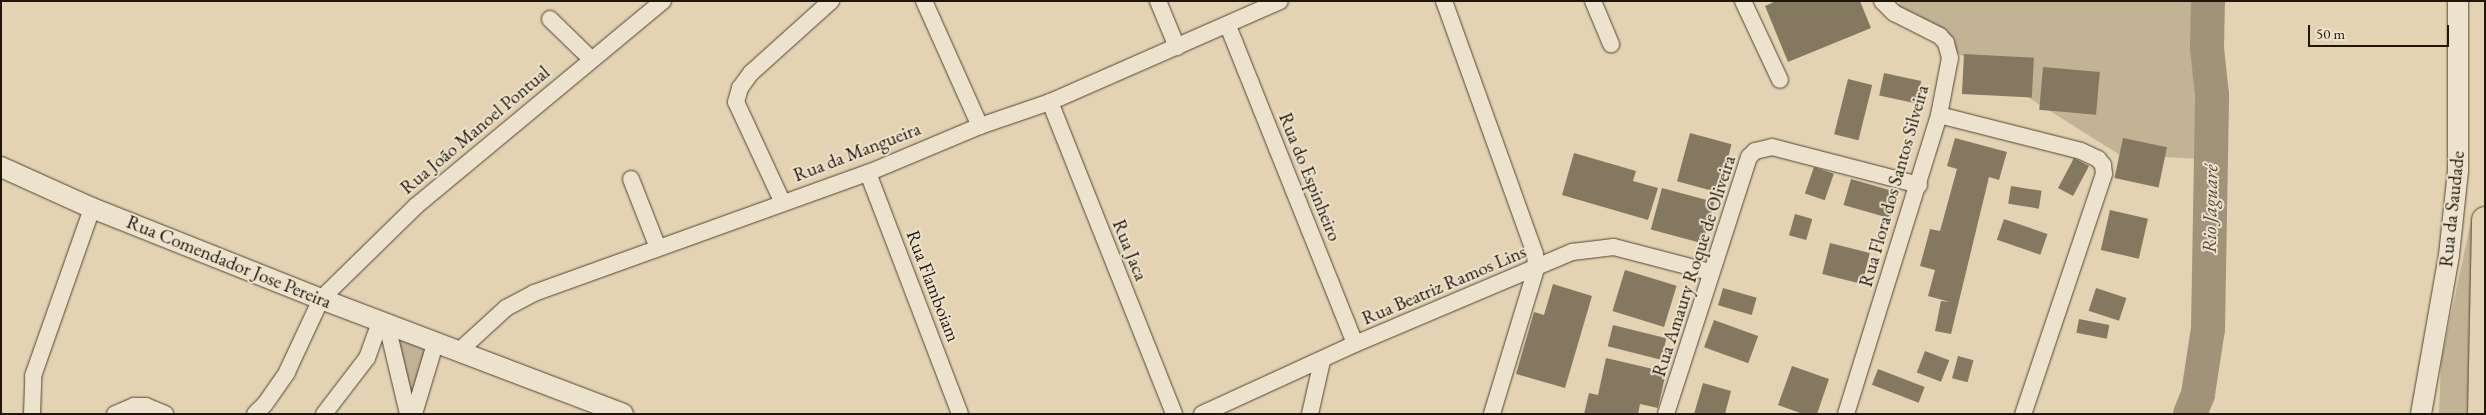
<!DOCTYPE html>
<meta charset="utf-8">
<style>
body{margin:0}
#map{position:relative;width:2486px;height:415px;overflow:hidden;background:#e4d3b2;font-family:"EB Garamond",serif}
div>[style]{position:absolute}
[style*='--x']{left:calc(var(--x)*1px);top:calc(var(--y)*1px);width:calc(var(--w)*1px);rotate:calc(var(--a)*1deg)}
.green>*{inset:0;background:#c3b395}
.river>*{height:34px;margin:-17px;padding:0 17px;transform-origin:17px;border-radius:17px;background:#a19379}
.building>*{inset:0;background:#857861;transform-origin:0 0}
.roads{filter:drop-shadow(0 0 1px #504533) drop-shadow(0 0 1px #504533)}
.minor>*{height:16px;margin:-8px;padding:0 8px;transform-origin:8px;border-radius:8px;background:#ede2cd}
.tertiary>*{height:20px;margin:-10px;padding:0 10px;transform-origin:10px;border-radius:10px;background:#ede2cd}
.trunk>*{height:26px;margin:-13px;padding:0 13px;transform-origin:13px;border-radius:13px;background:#e4d3b2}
span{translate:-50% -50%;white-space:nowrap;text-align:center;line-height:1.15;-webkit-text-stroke:4px #ede2cd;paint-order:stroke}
.street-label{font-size:19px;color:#1f1609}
.water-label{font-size:20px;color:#534836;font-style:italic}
.frame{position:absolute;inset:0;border:2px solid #1f1609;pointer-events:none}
.scale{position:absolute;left:2308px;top:25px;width:141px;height:22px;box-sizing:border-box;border:2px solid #1f1609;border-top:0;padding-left:6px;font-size:15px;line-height:18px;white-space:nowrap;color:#1f1609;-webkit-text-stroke:4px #ede2cd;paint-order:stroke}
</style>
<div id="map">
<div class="green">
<i style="clip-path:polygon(1901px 1px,2214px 1px,2225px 160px,2120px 155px,1894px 13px)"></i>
<i style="clip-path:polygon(2472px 216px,2476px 414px,2439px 414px,2441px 361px)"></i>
<i style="clip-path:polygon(395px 334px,443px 352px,411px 406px)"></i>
</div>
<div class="river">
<i style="--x:2190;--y:414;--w:22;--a:-68"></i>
<i style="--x:2198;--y:394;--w:66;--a:-81.3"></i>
<i style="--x:2208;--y:329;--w:234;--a:-89"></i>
<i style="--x:2212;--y:95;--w:47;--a:-96.1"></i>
<i style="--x:2207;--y:48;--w:47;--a:-88.8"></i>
</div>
<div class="building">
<i style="clip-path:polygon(1776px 1px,1860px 1px,1871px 28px,1788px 62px,1765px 6px)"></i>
<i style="left:1964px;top:54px;width:70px;height:40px;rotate:3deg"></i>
<i style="left:2043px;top:67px;width:57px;height:43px;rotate:5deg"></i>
<i style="left:1884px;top:73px;width:38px;height:23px;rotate:12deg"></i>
<i style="left:1848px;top:79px;width:25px;height:57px;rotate:14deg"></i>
<i style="left:1690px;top:133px;width:43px;height:50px;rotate:15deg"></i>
<i style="clip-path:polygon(1955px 138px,2007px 152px,1999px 180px,1989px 177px,1951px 334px,1935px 331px,1941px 301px,1950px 302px,1928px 296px,1935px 270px,1920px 266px,1930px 229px,1940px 231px,1957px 169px,1947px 166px)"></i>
<i style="left:2123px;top:138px;width:45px;height:41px;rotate:12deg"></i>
<i style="clip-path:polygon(1574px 153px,1636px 171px,1633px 181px,1658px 188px,1648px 220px,1562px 195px)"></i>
<i style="left:2074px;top:158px;width:17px;height:34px;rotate:28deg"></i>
<i style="left:1814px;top:167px;width:21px;height:28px;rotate:19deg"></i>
<i style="left:1851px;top:179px;width:48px;height:27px;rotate:16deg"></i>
<i style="left:2011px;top:186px;width:31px;height:18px;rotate:9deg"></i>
<i style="left:1662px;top:188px;width:54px;height:43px;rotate:15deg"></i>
<i style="left:2110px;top:210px;width:39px;height:41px;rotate:13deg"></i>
<i style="left:1795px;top:214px;width:18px;height:22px;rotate:16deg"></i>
<i style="left:2004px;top:219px;width:46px;height:22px;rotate:19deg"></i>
<i style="left:1830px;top:243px;width:41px;height:32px;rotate:14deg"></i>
<i style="left:1625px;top:270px;width:54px;height:43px;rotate:17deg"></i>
<i style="clip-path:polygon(1553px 284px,1592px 296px,1565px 388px,1516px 374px,1534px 312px,1544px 315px)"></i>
<i style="left:1723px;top:288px;width:35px;height:18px;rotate:16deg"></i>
<i style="left:2096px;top:288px;width:32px;height:24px;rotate:18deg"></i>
<i style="left:2079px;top:319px;width:31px;height:14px;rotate:11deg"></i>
<i style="left:1714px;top:320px;width:47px;height:29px;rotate:20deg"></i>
<i style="left:1613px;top:325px;width:55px;height:22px;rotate:14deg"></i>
<i style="left:1925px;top:351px;width:26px;height:23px;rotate:21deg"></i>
<i style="left:1958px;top:356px;width:16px;height:23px;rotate:15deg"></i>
<i style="clip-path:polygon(1606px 358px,1666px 372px,1658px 408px,1640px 404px,1638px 414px,1584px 414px,1589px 393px,1598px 395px)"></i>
<i style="clip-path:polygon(1792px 366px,1829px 379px,1817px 414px,1803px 414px,1778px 405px)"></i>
<i style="left:1878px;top:369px;width:50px;height:17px;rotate:21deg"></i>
<i style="clip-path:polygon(1703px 383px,1731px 391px,1725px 414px,1694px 414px)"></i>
</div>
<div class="roads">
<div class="minor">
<i style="--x:924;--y:1;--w:137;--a:65.9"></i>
<i style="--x:1158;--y:1;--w:50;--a:67.6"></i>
<i style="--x:1444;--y:1;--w:269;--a:70.2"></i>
<i style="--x:1535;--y:254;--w:15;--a:86"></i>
<i style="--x:1536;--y:269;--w:152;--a:106.9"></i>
<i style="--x:1593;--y:1;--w:47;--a:67.3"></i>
<i style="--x:1743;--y:1;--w:87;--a:64.9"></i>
<i style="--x:550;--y:19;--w:57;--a:44.3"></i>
<i style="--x:1228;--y:26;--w:342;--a:68.2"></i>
<i style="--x:1050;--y:102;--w:336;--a:68.3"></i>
<i style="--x:1939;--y:115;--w:146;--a:14.2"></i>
<i style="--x:2081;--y:151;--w:19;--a:25"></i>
<i style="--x:2098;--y:159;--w:8;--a:50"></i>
<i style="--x:2103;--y:165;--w:9;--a:84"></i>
<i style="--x:2104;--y:174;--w:253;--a:108.6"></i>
<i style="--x:868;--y:173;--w:258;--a:69.1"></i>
<i style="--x:631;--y:179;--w:74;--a:68.6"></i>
<i style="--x:782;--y:201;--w:109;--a:-114.9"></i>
<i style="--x:736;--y:102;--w:15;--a:-74"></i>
<i style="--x:740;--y:88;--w:19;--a:-54"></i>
<i style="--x:751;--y:73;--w:108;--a:-42"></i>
<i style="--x:387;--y:325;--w:91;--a:76.7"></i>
<i style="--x:458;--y:352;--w:65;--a:-42.5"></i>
<i style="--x:506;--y:308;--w:32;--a:-28"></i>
<i style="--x:534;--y:293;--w:355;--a:-19.8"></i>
<i style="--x:868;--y:173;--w:121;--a:-22.8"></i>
<i style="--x:980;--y:126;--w:74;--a:-18.9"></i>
<i style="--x:1050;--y:102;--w:251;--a:-23.7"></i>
<i style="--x:32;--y:414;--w:38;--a:-88"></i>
<i style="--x:33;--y:376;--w:178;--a:-70.6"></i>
<i style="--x:115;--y:414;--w:21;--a:-23"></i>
<i style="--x:134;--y:406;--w:12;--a:0"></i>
<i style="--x:146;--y:406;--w:21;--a:23"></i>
<i style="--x:255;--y:414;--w:14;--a:-45"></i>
<i style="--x:265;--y:404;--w:39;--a:-55"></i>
<i style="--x:287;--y:372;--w:81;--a:-65"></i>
<i style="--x:321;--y:299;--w:133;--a:-44.4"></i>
<i style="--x:416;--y:206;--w:321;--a:-39.7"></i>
<i style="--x:324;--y:414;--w:71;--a:-52.5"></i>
<i style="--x:367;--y:358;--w:37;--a:-70"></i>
<i style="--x:414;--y:414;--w:73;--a:-73.3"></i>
<i style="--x:1202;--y:414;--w:168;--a:-24.6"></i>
<i style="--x:1355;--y:344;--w:236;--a:-23"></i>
<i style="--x:1572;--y:252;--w:42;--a:-6.8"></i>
<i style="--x:1614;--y:247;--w:99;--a:14.6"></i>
<i style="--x:1310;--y:414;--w:54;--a:-77.2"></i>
<i style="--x:1666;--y:414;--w:270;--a:-72.1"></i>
<i style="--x:1749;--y:157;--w:8;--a:-45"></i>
<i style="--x:1755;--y:151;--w:17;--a:-13"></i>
<i style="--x:1772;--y:147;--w:152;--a:14.5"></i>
<i style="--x:1846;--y:414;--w:313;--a:-72.7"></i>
<i style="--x:1939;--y:115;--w:58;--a:-79.1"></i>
<i style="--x:1950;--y:58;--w:16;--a:-105"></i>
<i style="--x:1946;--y:43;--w:9;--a:-131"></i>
<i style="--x:1940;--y:36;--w:51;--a:-153.4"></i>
<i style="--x:1894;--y:13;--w:17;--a:-135"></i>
</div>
<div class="tertiary">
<i style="--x:1;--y:167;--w:100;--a:24.3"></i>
<i style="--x:92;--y:208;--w:246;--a:21.7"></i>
<i style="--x:321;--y:299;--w:323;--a:20.8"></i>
<i style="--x:2421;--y:414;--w:161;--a:-80"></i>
<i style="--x:2449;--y:255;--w:84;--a:-83.9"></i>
<i style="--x:2458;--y:171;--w:170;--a:-90"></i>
</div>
<div class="trunk">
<i style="--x:2481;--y:414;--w:194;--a:-88.8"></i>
</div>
</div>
<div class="street-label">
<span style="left:475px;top:130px;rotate:-40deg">Rua João Manoel Pontual</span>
<span style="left:857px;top:152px;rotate:-21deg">Rua da Mangueira</span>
<span style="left:1310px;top:177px;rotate:68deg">Rua do Espinheiro</span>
<span style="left:1894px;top:186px;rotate:-74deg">Rua Flora dos Santos Silveira</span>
<span style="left:2452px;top:209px;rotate:-84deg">Rua da Saudade</span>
<span style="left:1130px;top:250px;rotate:68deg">Rua Jaca</span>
<span style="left:229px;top:262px;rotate:22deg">Rua Comendador Jose Pereira</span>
<span style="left:1694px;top:266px;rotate:-72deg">Rua Amaury Roque de Oliveira</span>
<span style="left:1444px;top:285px;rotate:-23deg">Rua Beatriz Ramos Lins</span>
<span style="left:933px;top:286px;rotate:69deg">Rua Flamboiam</span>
</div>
<div class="water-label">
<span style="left:2210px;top:209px;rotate:-89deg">Rio Jaguaré</span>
</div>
<div class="frame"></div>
<div class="scale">50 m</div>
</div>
